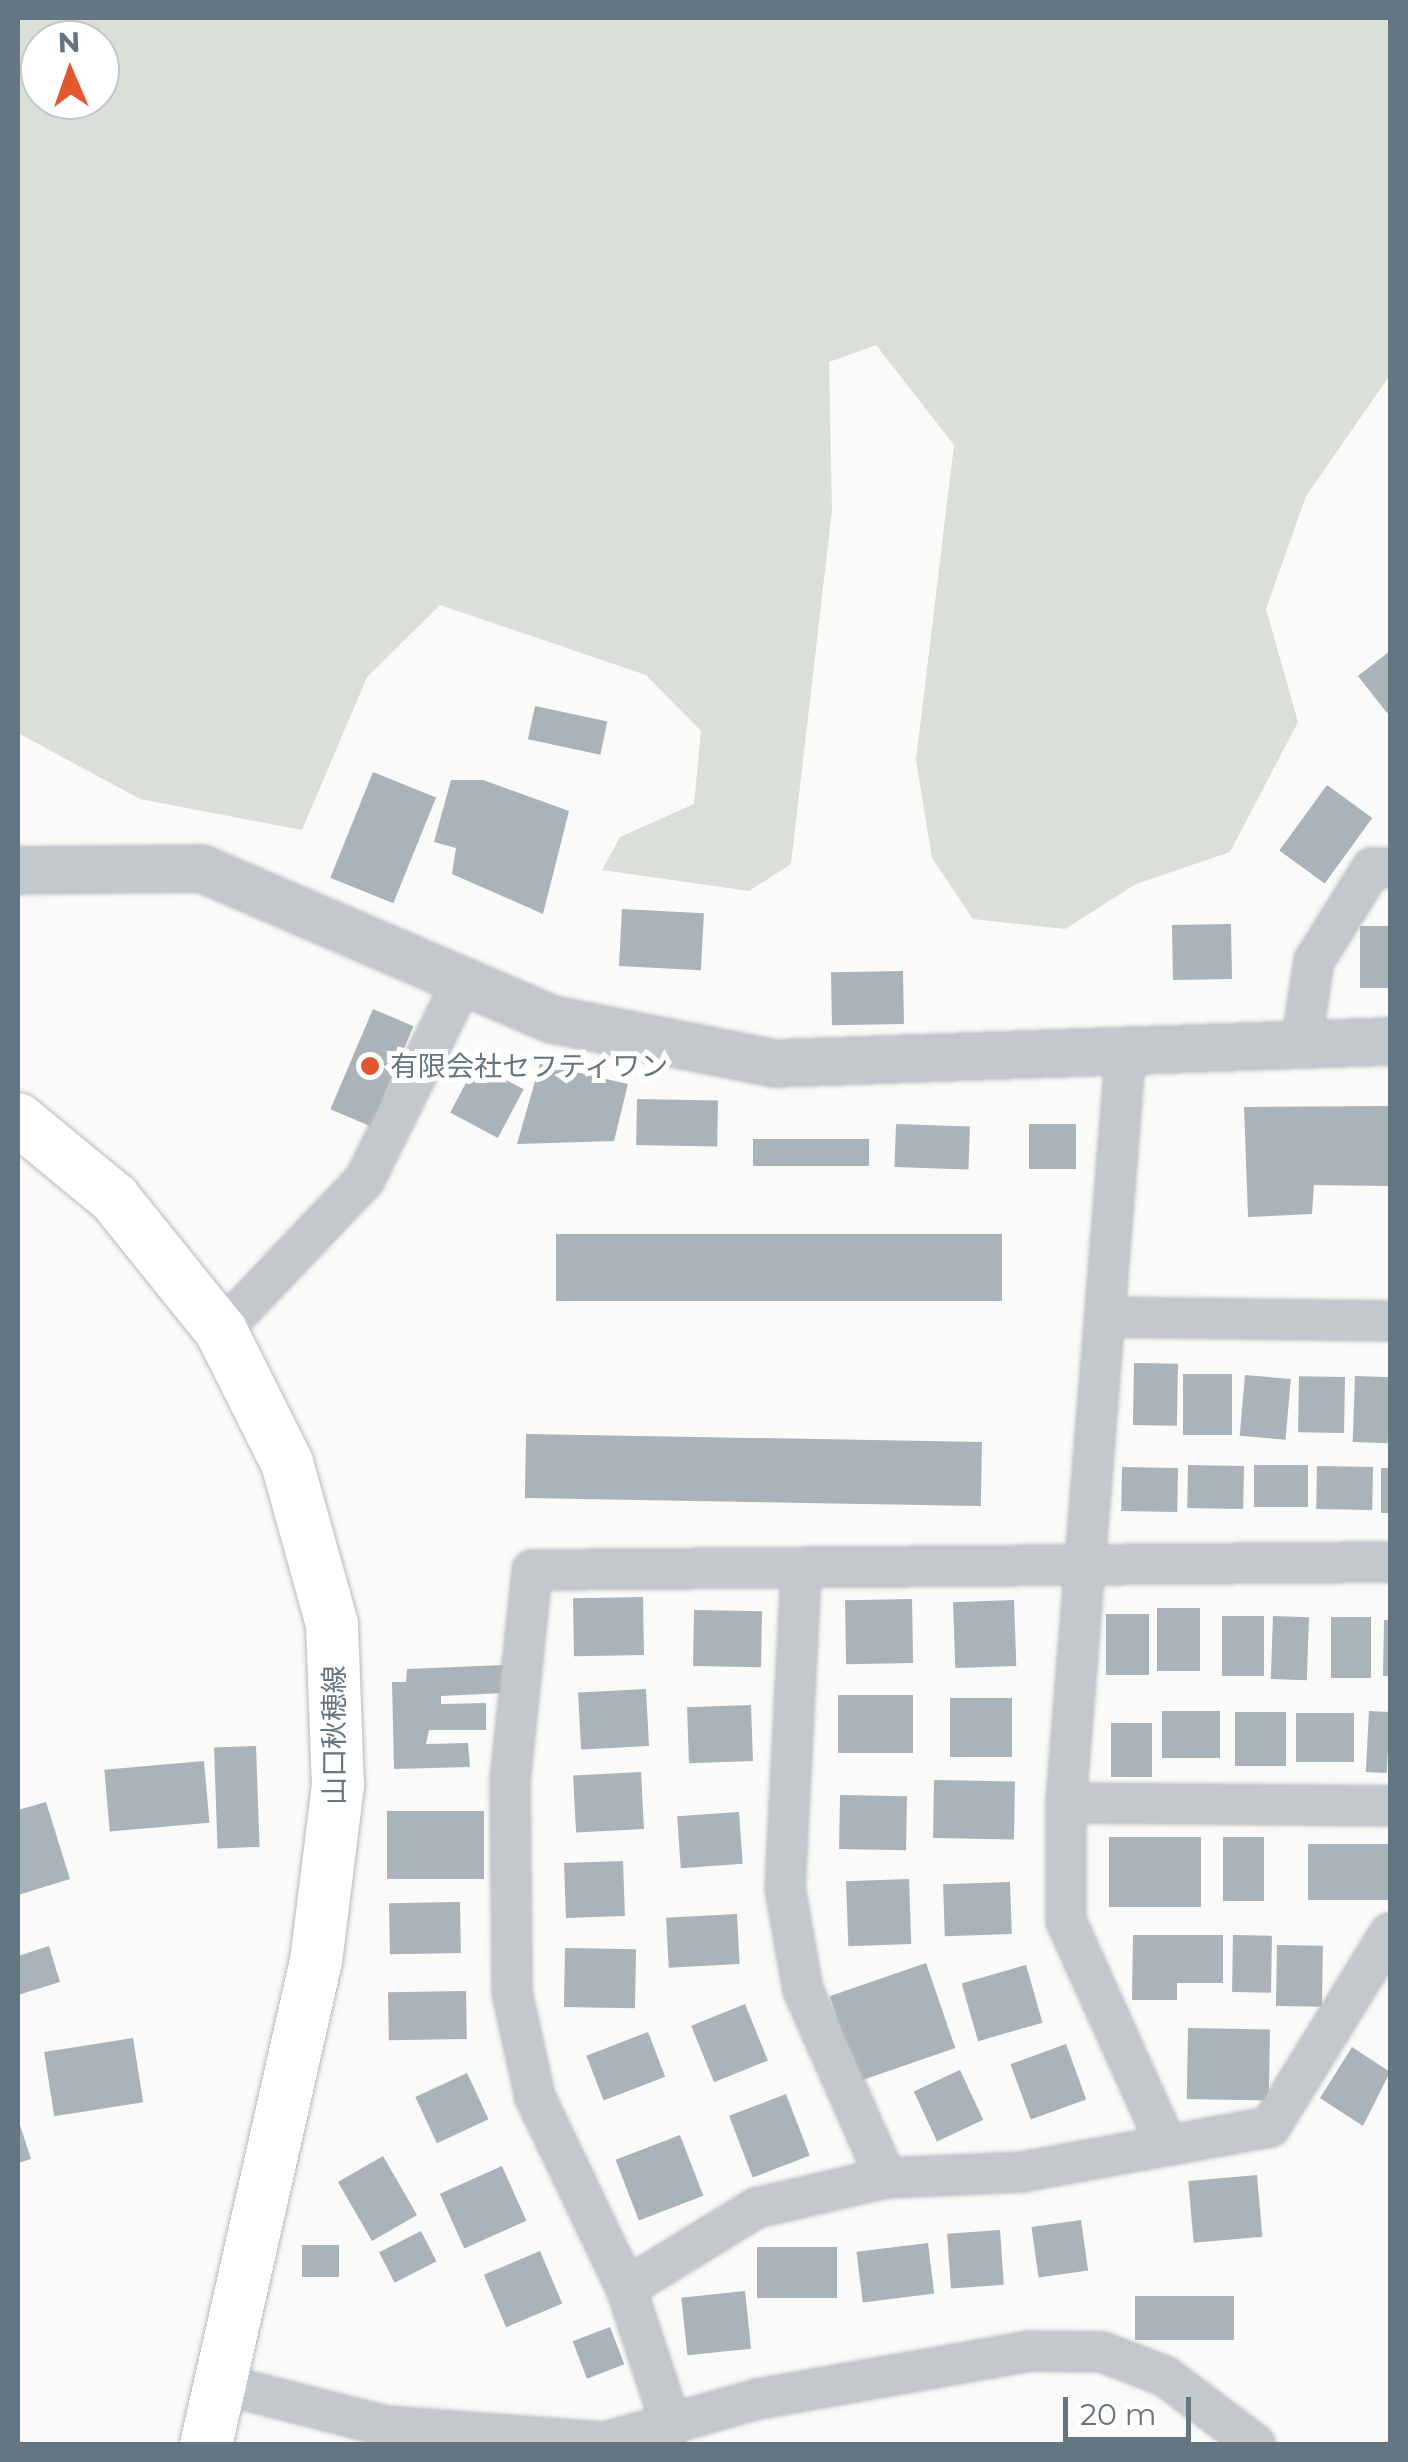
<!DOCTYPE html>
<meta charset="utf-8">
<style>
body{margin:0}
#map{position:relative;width:1408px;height:2462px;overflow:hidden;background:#fafaf8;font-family:Montserrat,"Noto Sans JP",sans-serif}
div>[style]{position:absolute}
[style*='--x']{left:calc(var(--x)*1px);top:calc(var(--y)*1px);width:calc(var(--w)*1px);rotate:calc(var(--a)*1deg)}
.green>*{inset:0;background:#dadfd7}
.building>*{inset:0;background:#aab3b9;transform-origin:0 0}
.roads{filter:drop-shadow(0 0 2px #b3babf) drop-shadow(0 0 2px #b3babf)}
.minor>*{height:38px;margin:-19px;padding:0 19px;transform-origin:19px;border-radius:19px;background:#c3c8cc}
.tertiary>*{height:45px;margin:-22.5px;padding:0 22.5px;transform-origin:22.5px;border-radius:22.5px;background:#c3c8cc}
.secondary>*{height:52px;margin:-26px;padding:0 26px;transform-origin:26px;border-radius:26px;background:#fff}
.dots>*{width:28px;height:28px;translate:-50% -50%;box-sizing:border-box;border:5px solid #fff;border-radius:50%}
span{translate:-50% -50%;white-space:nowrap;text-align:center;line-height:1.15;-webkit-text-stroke:10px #fff;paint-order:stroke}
.poi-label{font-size:28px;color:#657683}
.left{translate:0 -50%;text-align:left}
.street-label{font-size:28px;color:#657683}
.frame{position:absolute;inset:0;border:20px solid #657683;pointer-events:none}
.north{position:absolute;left:20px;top:20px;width:100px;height:100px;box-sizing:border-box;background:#fff;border:2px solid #c1c8cd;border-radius:50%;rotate:358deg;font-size:28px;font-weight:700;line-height:40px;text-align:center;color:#657683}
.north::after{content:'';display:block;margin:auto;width:35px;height:45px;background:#e4572e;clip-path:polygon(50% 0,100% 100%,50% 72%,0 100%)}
.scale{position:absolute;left:1063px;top:2397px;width:128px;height:45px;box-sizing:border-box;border:5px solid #657683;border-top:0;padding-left:12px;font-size:30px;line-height:35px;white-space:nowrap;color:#657683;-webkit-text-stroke:8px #fff;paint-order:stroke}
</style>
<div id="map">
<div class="green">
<i style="clip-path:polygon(evenodd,18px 18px,1390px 18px,1390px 375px,1306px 496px,1266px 609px,1298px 722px,1230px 852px,1136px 884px,1065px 929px,973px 919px,932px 858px,916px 760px,954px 445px,876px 345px,829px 362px,832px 510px,791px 864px,749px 891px,602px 870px,620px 837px,694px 804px,701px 731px,646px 675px,440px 605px,367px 677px,302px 830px,140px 799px,18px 733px,18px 18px,40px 40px,100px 40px,100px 100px,40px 100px,40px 40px)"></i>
</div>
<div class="building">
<i style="clip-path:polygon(1390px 651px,1390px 710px,1387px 713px,1358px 676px)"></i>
<i style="left:535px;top:706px;width:74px;height:34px;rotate:12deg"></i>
<i style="left:373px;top:772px;width:68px;height:114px;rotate:22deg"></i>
<i style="clip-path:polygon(451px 780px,483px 780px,569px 811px,543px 914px,452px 874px,456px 848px,434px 842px)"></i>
<i style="left:1327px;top:785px;width:56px;height:81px;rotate:36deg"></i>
<i style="left:622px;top:909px;width:82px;height:57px;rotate:3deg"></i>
<i style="left:1231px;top:924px;width:55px;height:59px;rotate:89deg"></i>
<i style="left:1360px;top:926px;width:30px;height:62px"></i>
<i style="left:903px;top:971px;width:53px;height:72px;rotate:89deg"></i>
<i style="left:373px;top:1009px;width:44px;height:109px;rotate:23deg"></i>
<i style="left:476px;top:1064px;width:54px;height:55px;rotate:28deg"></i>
<i style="clip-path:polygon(540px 1064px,628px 1084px,614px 1141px,517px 1144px)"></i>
<i style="left:637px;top:1099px;width:81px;height:46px;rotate:1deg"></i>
<i style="clip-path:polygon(1390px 1106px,1390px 1186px,1314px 1185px,1312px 1214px,1248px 1217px,1244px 1107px)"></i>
<i style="left:896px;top:1124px;width:74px;height:43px;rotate:2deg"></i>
<i style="left:1029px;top:1124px;width:47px;height:45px"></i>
<i style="left:869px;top:1139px;width:27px;height:116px;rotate:90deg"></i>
<i style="left:556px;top:1234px;width:446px;height:67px"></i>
<i style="left:1134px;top:1363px;width:44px;height:62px;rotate:1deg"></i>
<i style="left:1183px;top:1374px;width:49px;height:61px"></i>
<i style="left:1245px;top:1375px;width:46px;height:61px;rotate:5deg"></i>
<i style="left:1355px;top:1376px;width:35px;height:66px;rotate:2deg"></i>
<i style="left:1345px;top:1377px;width:56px;height:46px;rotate:91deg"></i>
<i style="left:526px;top:1434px;width:456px;height:64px;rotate:1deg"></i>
<i style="left:1188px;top:1465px;width:56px;height:43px;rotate:1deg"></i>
<i style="left:1254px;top:1465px;width:54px;height:42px"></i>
<i style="left:1317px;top:1466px;width:56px;height:43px;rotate:1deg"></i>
<i style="left:1122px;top:1467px;width:56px;height:44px;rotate:1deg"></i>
<i style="left:1381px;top:1468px;width:9px;height:45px"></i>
<i style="left:643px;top:1597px;width:58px;height:70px;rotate:89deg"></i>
<i style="left:912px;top:1599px;width:64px;height:67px;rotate:89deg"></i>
<i style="left:1014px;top:1600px;width:66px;height:61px;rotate:88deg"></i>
<i style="left:1157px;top:1608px;width:43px;height:63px"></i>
<i style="left:694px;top:1610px;width:68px;height:56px;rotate:1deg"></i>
<i style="left:1106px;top:1614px;width:43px;height:61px"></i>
<i style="left:1222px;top:1616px;width:42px;height:60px"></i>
<i style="left:1273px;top:1616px;width:36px;height:63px;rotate:2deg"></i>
<i style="left:1331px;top:1617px;width:40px;height:61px"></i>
<i style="clip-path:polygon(1384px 1620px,1390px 1620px,1390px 1676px,1383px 1676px)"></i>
<i style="clip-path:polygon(503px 1665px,504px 1693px,441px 1696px,441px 1704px,486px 1703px,486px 1730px,429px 1730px,426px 1744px,468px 1743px,470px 1767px,394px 1769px,392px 1682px,406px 1682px,407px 1669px)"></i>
<i style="left:646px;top:1689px;width:57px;height:68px;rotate:87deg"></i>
<i style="left:838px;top:1695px;width:75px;height:58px"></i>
<i style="left:950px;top:1698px;width:62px;height:59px"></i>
<i style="left:751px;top:1705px;width:56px;height:64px;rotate:88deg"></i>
<i style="left:1162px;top:1711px;width:58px;height:47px"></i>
<i style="left:1369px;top:1711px;width:21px;height:61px;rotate:3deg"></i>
<i style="left:1235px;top:1712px;width:51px;height:54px"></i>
<i style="left:1296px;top:1713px;width:58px;height:49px"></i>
<i style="left:1111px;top:1723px;width:41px;height:54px"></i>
<i style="left:256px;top:1746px;width:101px;height:42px;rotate:88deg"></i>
<i style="left:204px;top:1761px;width:62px;height:100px;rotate:85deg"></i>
<i style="left:641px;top:1772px;width:57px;height:68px;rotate:87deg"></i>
<i style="left:934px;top:1780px;width:81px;height:58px;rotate:1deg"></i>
<i style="left:840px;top:1795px;width:67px;height:54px;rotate:1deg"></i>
<i style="clip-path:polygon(46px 1802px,70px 1879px,18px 1895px,18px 1810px)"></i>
<i style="left:387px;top:1811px;width:97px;height:68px"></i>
<i style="left:739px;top:1812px;width:52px;height:62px;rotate:86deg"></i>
<i style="left:1109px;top:1837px;width:92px;height:70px"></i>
<i style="left:1223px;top:1837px;width:41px;height:64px"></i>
<i style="left:1308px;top:1844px;width:82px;height:56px"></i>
<i style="left:623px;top:1861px;width:55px;height:59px;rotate:88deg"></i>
<i style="left:909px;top:1879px;width:65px;height:63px;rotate:88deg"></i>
<i style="left:1010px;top:1882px;width:52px;height:67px;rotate:88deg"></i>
<i style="left:460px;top:1902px;width:51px;height:71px;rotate:89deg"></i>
<i style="left:737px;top:1914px;width:50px;height:71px;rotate:87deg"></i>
<i style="clip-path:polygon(1133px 1935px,1223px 1935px,1223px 1983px,1177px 1983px,1177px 2000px,1132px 2000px)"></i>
<i style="left:1233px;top:1935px;width:39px;height:57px;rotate:1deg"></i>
<i style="left:1277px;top:1945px;width:46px;height:61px;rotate:1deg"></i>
<i style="clip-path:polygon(49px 1946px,60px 1982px,18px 1995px,18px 1956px)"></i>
<i style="left:565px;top:1948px;width:71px;height:59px;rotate:1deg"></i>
<i style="left:926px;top:1963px;width:90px;height:102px;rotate:71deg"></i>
<i style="left:1026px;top:1965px;width:60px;height:67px;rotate:74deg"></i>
<i style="left:466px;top:1991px;width:48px;height:78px;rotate:89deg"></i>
<i style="left:745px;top:2004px;width:61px;height:58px;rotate:68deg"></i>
<i style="left:1188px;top:2028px;width:82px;height:71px;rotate:1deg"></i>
<i style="left:648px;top:2032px;width:48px;height:66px;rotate:69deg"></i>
<i style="left:133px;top:2038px;width:65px;height:90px;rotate:81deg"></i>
<i style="left:1066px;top:2044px;width:59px;height:59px;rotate:70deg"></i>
<i style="clip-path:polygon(1352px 2047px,1390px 2072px,1363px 2126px,1320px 2098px)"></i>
<i style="left:960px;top:2070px;width:55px;height:51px;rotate:65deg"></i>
<i style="left:467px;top:2073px;width:51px;height:57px;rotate:65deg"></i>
<i style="left:786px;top:2094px;width:66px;height:61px;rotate:69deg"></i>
<i style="clip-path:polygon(18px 2119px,31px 2159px,18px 2163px)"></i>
<i style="left:680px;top:2135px;width:65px;height:69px;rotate:69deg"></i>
<i style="left:383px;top:2156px;width:68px;height:52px;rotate:60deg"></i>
<i style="left:502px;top:2166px;width:60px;height:68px;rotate:66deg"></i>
<i style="left:1257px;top:2175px;width:62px;height:69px;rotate:85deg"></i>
<i style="left:1081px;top:2220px;width:51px;height:50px;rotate:82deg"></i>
<i style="left:1000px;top:2230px;width:55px;height:53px;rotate:86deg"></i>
<i style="left:421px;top:2231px;width:34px;height:47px;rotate:63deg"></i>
<i style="left:928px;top:2243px;width:51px;height:72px;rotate:83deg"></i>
<i style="left:339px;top:2245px;width:32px;height:37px;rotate:90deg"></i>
<i style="left:757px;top:2247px;width:80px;height:51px"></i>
<i style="left:540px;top:2251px;width:57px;height:61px;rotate:67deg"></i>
<i style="left:745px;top:2291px;width:58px;height:64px;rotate:84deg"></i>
<i style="left:1234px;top:2296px;width:44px;height:99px;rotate:90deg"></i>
<i style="left:610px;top:2327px;width:40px;height:40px;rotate:69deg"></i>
</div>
<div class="roads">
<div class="minor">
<i style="--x:1302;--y:1039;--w:79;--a:-81.3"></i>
<i style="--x:1314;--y:961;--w:110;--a:-58.1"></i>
<i style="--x:1372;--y:868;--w:18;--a:0"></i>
<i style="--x:1126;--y:1047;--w:758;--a:94.54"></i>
<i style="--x:1066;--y:1803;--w:118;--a:90"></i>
<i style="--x:1066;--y:1921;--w:243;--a:65.8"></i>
<i style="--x:1105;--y:1317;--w:285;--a:0.8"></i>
<i style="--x:221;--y:1331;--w:209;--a:-46.5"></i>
<i style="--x:365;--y:1179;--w:216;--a:-63.7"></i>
<i style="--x:801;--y:1573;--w:315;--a:92.9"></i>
<i style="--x:785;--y:1888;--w:104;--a:80"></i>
<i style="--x:803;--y:1990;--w:206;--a:66.2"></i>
<i style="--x:1066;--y:1803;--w:324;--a:0.5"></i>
<i style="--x:626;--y:2288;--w:153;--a:-31.6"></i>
<i style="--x:756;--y:2208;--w:133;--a:-13"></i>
<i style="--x:886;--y:2178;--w:136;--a:-2.5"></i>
<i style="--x:1022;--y:2172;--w:252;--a:-10.3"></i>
<i style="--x:1270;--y:2127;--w:228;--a:-58.3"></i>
<i style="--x:221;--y:2384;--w:170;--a:14.3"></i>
<i style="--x:386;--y:2426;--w:220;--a:4.2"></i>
<i style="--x:605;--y:2442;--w:159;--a:-15.7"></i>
<i style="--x:758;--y:2399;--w:275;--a:-10"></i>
<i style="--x:1029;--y:2351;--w:73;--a:0.8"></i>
<i style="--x:1102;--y:2352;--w:67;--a:20.9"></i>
<i style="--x:1165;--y:2376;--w:113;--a:37.1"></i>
<i style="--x:672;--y:2427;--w:146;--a:-108.3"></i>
<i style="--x:626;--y:2288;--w:212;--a:-115.5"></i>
<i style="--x:535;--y:2097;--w:107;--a:-102.4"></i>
<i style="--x:512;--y:1992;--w:211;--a:-90.5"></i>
<i style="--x:510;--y:1781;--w:212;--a:-84"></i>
<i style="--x:532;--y:1570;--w:858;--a:-0.53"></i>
</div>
<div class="tertiary">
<i style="--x:18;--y:870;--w:183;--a:-0.6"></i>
<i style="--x:201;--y:868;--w:382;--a:23.3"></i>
<i style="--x:552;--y:1019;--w:226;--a:11.2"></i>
<i style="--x:774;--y:1063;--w:616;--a:-2.05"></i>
</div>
<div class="secondary">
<i style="--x:18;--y:1119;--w:124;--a:39.5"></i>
<i style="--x:114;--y:1198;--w:171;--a:51.2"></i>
<i style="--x:221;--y:1331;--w:148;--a:63.4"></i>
<i style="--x:287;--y:1463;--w:167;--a:74.4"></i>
<i style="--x:332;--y:1624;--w:161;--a:87.9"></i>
<i style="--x:338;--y:1785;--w:177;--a:97.1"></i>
<i style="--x:316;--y:1961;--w:495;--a:102.8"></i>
</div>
</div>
<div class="dots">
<i style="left:370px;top:1066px;background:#e4572e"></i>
</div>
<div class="poi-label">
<span class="left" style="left:390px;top:1066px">有限会社セフティワン</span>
</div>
<div class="street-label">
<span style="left:334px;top:1735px;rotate:-90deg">山口秋穂線</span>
</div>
<div class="frame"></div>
<div class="north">N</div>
<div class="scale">20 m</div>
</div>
